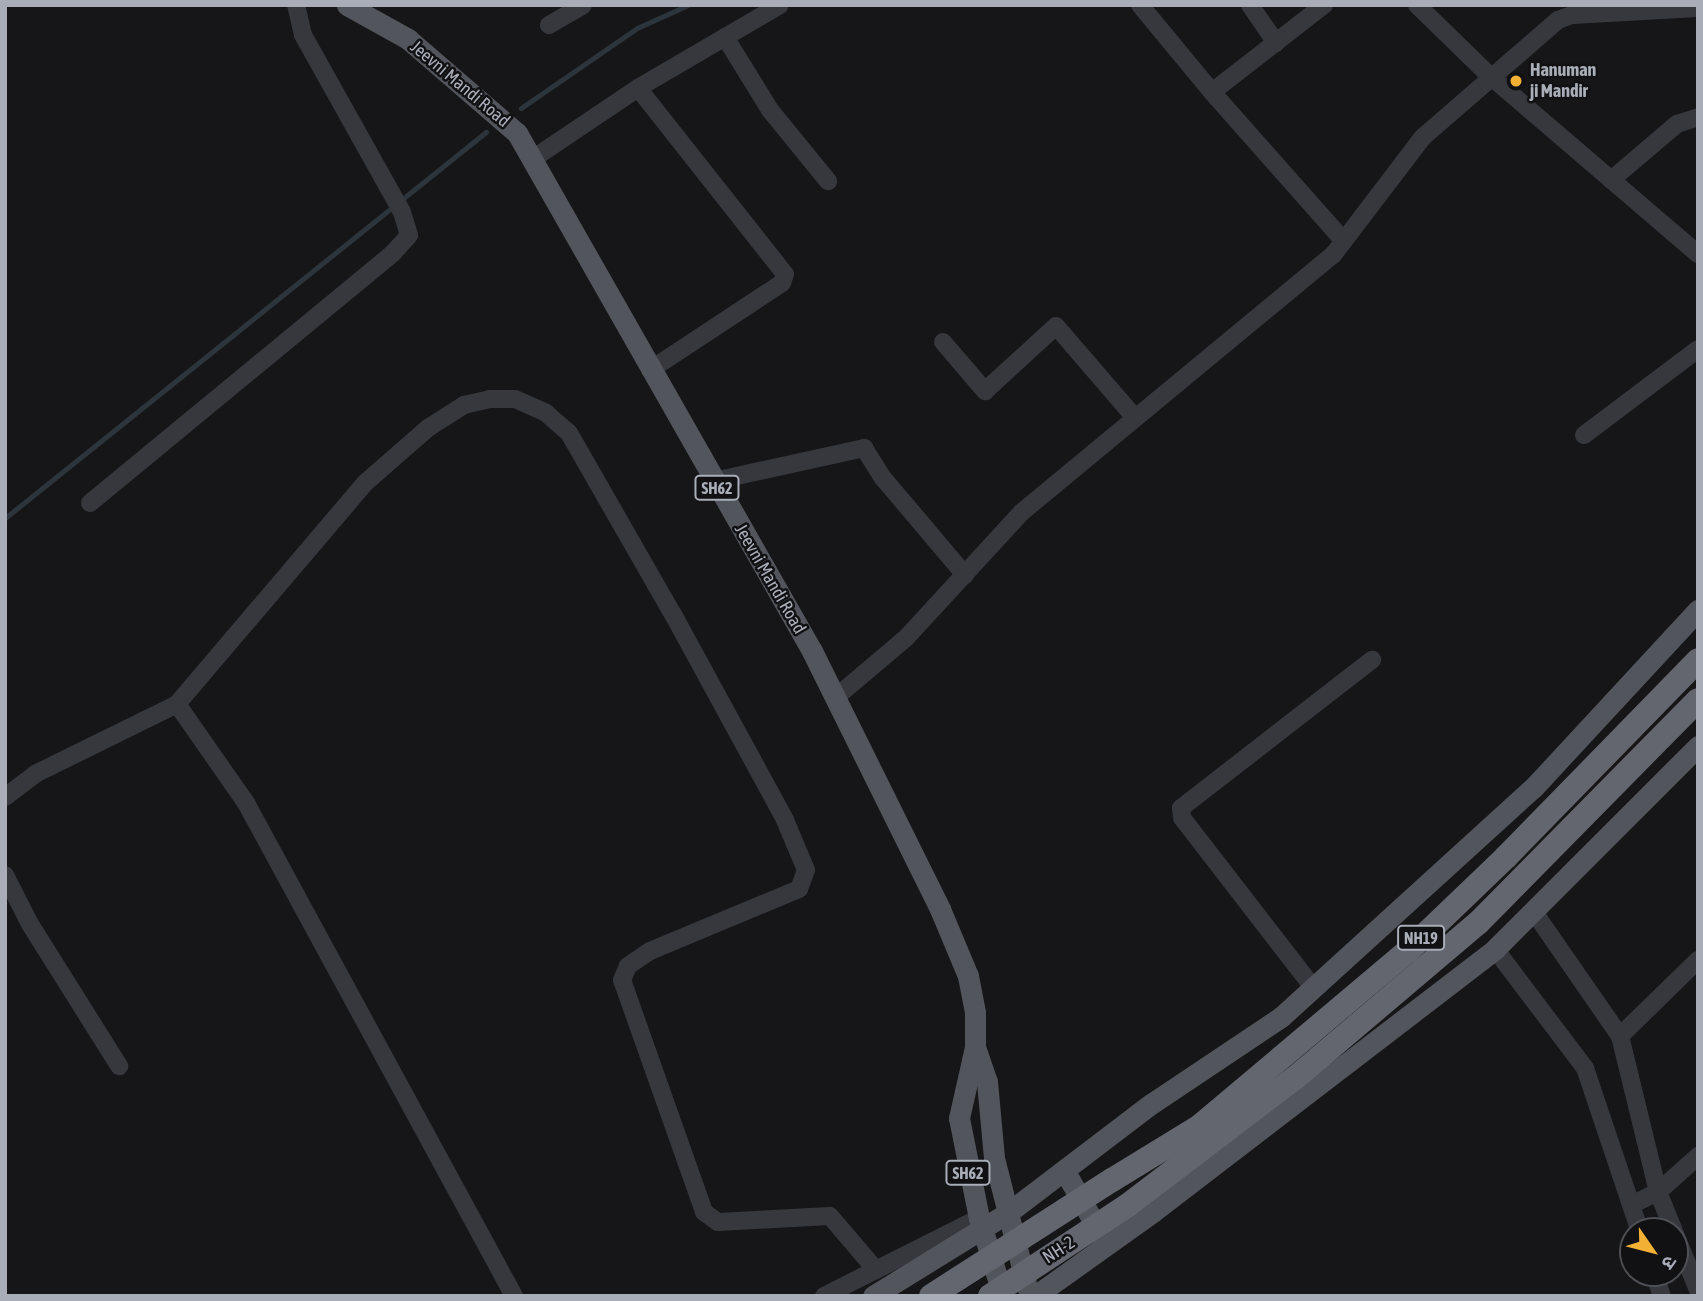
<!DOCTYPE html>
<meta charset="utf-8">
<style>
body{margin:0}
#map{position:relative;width:1703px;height:1301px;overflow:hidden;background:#161618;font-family:"Asap Condensed","Noto Sans Devanagari",sans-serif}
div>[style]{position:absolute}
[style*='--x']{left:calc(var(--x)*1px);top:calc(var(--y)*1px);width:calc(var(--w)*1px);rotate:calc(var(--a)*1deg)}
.stream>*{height:5px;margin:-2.5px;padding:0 2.5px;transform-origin:2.5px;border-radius:2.5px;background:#2c353c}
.minor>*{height:18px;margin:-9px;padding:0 9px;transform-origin:9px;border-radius:9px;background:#37383d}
.major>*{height:21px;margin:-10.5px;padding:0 10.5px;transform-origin:10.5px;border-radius:10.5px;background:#53555c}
.highway>*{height:24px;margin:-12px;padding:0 12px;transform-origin:12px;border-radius:12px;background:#63666e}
.highway-bridge>*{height:24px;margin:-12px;padding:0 12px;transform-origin:12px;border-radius:12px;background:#63666e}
.dots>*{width:19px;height:19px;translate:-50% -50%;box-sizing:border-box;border:4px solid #111113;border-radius:50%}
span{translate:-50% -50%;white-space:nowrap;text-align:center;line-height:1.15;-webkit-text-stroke:5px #111113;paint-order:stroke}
.shield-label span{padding:2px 5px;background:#111113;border:2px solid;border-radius:5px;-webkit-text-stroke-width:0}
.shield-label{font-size:16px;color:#a8adb8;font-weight:700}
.poi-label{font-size:18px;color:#a8adb8;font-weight:700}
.left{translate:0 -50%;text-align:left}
.street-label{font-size:18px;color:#a8adb8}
.frame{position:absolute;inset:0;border:7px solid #a8adb8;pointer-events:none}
.north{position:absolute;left:1619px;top:1217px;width:70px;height:70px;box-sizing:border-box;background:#111113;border:2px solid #4d4f55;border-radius:50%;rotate:125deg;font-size:19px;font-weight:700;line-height:28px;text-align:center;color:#a8adb8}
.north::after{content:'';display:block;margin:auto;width:24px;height:32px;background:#f2b134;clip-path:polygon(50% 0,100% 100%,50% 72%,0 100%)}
</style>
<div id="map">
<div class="stream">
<i style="--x:521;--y:108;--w:141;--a:-34.6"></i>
<i style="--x:637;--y:28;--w:56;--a:-24.3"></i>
<i style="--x:5;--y:518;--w:617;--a:-38.75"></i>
</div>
<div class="minor">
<i style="--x:1140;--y:5;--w:113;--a:50.4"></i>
<i style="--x:1250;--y:5;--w:46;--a:55.6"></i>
<i style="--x:1324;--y:5;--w:142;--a:142.2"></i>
<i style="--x:1212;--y:92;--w:199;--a:48.5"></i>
<i style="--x:1417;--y:5;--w:100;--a:44.2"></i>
<i style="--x:1489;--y:75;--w:275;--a:40.6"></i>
<i style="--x:549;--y:25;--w:39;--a:-30"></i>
<i style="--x:725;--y:37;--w:86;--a:58.3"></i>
<i style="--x:770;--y:110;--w:92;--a:50.8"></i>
<i style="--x:638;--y:88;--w:164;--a:-30.3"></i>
<i style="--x:534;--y:158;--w:125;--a:-33.9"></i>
<i style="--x:638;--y:88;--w:237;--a:51.7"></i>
<i style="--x:785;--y:274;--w:9;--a:108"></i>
<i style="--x:782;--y:283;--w:158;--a:146.6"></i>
<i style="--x:1611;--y:180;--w:87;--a:-40.3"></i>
<i style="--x:1677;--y:124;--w:22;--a:-18"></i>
<i style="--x:943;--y:342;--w:65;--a:49.4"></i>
<i style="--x:985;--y:391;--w:96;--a:-42.5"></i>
<i style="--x:1056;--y:326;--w:121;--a:49.3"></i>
<i style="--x:1584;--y:435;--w:143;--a:-37"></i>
<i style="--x:714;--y:481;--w:154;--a:-12.4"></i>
<i style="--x:864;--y:448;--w:36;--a:58"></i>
<i style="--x:883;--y:478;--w:127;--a:49.8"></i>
<i style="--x:90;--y:503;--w:393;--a:-39.5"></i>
<i style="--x:393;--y:253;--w:24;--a:-48"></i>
<i style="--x:409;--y:235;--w:24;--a:-107"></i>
<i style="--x:402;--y:212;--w:203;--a:-119.2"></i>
<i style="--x:303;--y:35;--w:31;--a:-103"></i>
<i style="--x:835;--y:698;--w:93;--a:-40.2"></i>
<i style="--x:906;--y:638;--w:171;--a:-47.4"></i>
<i style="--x:1022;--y:512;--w:403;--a:-39.6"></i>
<i style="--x:1333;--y:255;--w:148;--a:-52.7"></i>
<i style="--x:1423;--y:137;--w:179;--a:-40.9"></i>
<i style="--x:1558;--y:20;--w:15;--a:-20"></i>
<i style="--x:1572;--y:15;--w:126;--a:-3.2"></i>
<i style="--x:177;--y:704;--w:121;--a:55.1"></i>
<i style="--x:246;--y:803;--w:561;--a:61.47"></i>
<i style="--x:5;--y:797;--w:38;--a:-37"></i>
<i style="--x:35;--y:774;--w:158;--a:-26.2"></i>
<i style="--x:177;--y:704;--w:290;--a:-49.6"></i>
<i style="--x:365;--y:483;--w:84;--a:-41.1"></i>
<i style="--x:428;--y:428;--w:43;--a:-32.6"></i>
<i style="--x:464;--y:405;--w:26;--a:-13"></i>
<i style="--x:489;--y:399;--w:26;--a:0"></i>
<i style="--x:515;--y:399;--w:34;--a:24"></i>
<i style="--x:546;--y:413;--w:30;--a:41"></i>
<i style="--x:569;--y:433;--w:211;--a:60.2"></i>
<i style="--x:674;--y:616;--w:232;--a:61.4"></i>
<i style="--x:785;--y:820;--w:54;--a:67.2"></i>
<i style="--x:806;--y:870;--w:20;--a:110"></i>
<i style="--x:799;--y:889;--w:161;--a:157.4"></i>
<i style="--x:650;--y:951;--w:27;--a:146"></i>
<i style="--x:628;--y:966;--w:15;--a:113"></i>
<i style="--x:622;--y:980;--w:246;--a:70.5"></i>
<i style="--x:704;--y:1212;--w:17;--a:36"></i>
<i style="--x:718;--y:1222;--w:112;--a:-3.1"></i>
<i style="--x:830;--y:1216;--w:71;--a:49.6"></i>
<i style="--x:5;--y:875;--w:55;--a:63"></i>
<i style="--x:30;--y:924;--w:168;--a:57.9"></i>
<i style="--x:1534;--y:912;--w:151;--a:55.3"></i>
<i style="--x:1620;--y:1036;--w:161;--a:76.3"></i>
<i style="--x:1658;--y:1192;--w:42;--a:67.7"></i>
<i style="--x:1495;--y:949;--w:149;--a:52.9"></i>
<i style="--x:1585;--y:1068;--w:172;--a:71.4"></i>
<i style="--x:1312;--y:986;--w:212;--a:-127.7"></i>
<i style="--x:1182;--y:818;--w:10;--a:-96"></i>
<i style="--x:1181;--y:808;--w:242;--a:-37.8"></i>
<i style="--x:1620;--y:1036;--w:109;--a:-44.3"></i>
<i style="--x:1631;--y:1205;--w:30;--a:-26"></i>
<i style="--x:1658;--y:1192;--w:54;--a:-42"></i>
<i style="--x:1675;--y:1234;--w:61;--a:67.7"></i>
<i style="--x:1654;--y:1273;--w:24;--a:71"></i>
<i style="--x:824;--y:1296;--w:174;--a:-26.7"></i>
</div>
<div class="major">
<i style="--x:347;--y:5;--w:70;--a:29.1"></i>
<i style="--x:408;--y:39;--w:144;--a:40.8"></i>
<i style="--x:517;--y:133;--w:596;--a:60.34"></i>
<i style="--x:812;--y:651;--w:288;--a:63.6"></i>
<i style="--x:940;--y:909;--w:73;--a:67.3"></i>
<i style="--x:968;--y:976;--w:37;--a:79"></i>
<i style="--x:975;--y:1012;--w:35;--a:90"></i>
<i style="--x:975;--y:1047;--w:73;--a:102.7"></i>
<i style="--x:959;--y:1118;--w:102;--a:78.7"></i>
<i style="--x:979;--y:1218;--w:82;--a:72.9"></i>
<i style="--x:975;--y:1047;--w:37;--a:71"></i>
<i style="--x:987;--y:1082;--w:76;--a:84.7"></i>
<i style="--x:994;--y:1158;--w:133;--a:75.7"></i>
<i style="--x:1064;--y:1170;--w:78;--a:60.2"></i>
<i style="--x:873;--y:1296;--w:160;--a:-31.7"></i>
<i style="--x:1009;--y:1212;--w:178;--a:-37.3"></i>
<i style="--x:1151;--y:1104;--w:156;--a:-33.8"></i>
<i style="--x:1281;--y:1017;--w:341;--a:-42.3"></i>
<i style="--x:1533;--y:788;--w:243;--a:-47.2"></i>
<i style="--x:1035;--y:1296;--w:146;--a:-35.5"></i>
<i style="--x:1154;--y:1211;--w:430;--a:-37.5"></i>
<i style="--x:1495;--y:949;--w:287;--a:-45"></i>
</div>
<div class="highway">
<i style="--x:1112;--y:1180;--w:103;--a:-31.5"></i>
<i style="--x:1200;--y:1126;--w:272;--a:-40.1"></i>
<i style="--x:1408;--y:951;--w:136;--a:-43.8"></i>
<i style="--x:1506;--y:857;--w:275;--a:-45.7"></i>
<i style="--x:1128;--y:1205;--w:210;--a:-37.3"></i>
<i style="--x:1295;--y:1078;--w:240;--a:-40.3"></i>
<i style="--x:1478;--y:923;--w:313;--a:-45.4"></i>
</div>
<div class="highway-bridge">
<i style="--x:931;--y:1296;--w:215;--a:-32.7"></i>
<i style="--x:990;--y:1296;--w:165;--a:-33.4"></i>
</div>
<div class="dots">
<i style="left:1516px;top:81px;background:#f2b134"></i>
</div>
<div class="shield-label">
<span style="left:717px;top:488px">SH62</span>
<span style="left:1421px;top:938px">NH19</span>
<span style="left:968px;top:1173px">SH62</span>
</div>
<div class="poi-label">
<span class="left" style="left:1530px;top:81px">Hanuman<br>ji Mandir</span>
</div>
<div class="street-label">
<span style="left:460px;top:84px;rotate:40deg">Jeevni Mandi Road</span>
<span style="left:770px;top:579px;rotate:60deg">Jeevni Mandi Road</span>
<span style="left:1059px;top:1250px;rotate:-33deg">NH-2</span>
</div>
<div class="frame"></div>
<div class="north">उ</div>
</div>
